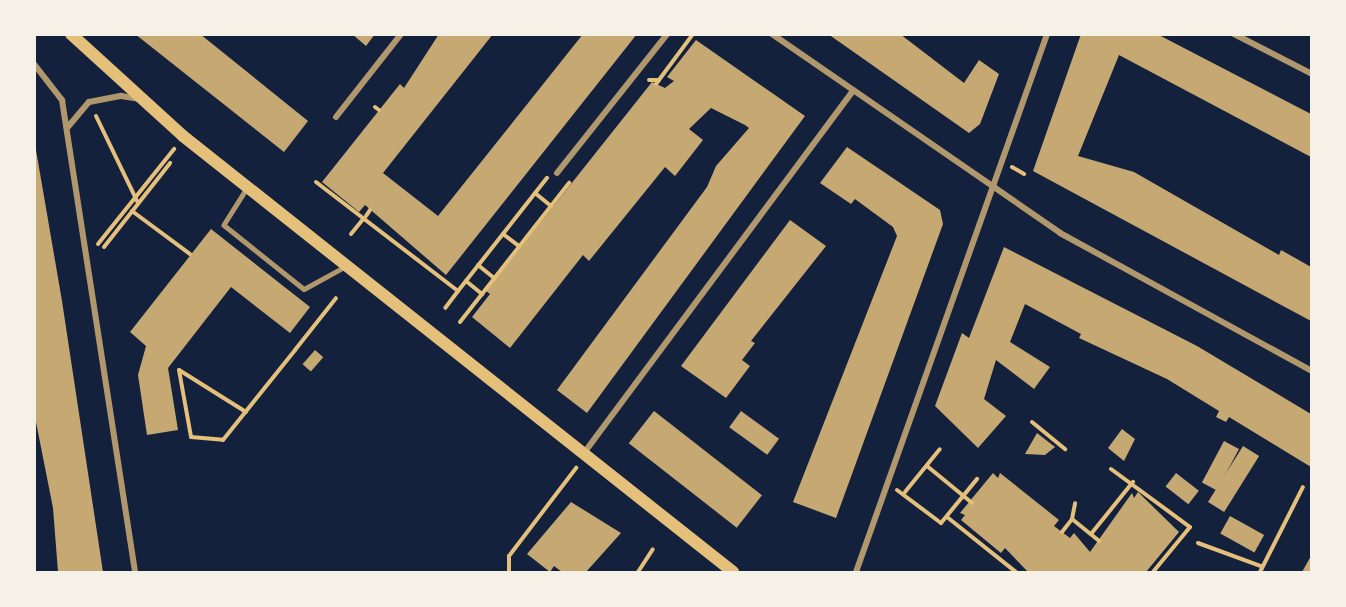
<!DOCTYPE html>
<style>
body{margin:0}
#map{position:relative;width:1346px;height:607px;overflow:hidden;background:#14213d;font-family:"Libre Baskerville",serif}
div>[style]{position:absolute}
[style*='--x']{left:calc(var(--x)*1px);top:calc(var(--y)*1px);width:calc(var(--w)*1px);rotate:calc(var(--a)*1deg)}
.building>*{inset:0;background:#c6a872;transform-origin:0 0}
.path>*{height:4px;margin:-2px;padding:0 2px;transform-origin:2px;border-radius:2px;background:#e5c07b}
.service>*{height:4.5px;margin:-2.25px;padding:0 2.25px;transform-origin:2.25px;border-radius:2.25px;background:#b1986c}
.minor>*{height:6px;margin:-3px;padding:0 3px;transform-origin:3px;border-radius:3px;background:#b1986c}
.secondary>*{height:12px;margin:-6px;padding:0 6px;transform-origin:6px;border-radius:6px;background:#e5c07b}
span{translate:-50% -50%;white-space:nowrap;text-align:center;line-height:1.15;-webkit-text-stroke:5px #f6f1e7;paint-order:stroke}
.frame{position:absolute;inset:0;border:36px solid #f6f1e7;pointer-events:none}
</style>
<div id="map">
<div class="building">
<i style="clip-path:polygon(135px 34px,200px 34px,308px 121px,284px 152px)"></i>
<i style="clip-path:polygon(352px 34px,375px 34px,366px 46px)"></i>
<i style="clip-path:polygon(439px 34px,493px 34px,383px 173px,438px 216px,583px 34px,637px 34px,446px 275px,365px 205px,359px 212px,322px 182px,400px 84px,404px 88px)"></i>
<i style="clip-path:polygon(828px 34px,900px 34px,964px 83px,979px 60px,999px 74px,980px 124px,969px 133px)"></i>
<i style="clip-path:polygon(1081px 34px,1157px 34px,1311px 114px,1311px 165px,1311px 157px,1119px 55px,1078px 156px,1134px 172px,1279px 255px,1281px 250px,1311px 267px,1311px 321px,1033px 171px)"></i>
<i style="clip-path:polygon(696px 40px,805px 116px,587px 413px,557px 390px,707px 187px,716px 166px,749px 128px,745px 125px,711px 108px,689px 129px,703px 140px,675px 176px,665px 167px,589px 261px,583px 255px,510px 348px,472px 317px,490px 294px,486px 291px,652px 82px,665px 88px,674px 81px,667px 77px)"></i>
<i style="clip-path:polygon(847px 147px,940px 210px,943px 224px,836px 518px,793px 502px,897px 236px,893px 227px,855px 199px,851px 204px,820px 183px)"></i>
<i style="clip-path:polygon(36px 150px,62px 301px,103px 572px,58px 572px,53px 508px,34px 412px)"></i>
<i style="clip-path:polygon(790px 220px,826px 246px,751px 341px,755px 343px,742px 360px,750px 366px,726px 398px,681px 366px)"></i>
<i style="clip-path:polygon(211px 229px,310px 307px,290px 333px,231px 287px,168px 368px,178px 430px,147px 435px,138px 375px,146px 346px,130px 332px)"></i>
<i style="clip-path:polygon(1004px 247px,1197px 346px,1311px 414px,1311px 467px,1229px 417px,1226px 422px,1216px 417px,1219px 411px,1167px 379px,1079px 338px,1081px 334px,1025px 304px,1010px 342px,1050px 367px,1034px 389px,996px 360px,984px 399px,1006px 416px,978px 448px,935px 406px,962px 333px,969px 338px)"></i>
<i style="left:315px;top:350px;width:11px;height:19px;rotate:41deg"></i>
<i style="left:654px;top:411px;width:137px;height:41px;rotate:38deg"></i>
<i style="left:741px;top:411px;width:47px;height:20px;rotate:36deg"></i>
<i style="clip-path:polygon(1122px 429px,1135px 439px,1124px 461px,1108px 448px)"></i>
<i style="clip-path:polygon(1037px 433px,1055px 447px,1045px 455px,1025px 454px)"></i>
<i style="left:1224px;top:441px;width:17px;height:47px;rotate:28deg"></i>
<i style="left:1243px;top:446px;width:19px;height:66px;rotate:32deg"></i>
<i style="clip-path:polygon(993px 473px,998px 478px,1000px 473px,1059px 520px,1054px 526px,1070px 538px,1074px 533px,1090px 552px,1132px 493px,1134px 498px,1138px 492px,1179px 532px,1146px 572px,1028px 572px,1005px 548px,1001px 553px,961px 520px,965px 515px,960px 513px)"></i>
<i style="left:1176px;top:473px;width:29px;height:17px;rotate:38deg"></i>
<i style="clip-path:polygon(571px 502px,621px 533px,586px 572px,562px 572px,554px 566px,550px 572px,527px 554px)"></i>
<i style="left:1230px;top:516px;width:39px;height:20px;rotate:29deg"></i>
<i style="clip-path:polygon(1311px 556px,1311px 572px,1302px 572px)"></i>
</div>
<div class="path">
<i style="--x:649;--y:80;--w:10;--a:0"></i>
<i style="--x:656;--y:84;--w:62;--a:-53.5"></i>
<i style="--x:375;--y:107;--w:5;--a:37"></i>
<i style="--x:96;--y:116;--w:97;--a:64.2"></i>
<i style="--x:1012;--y:167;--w:14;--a:30"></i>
<i style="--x:316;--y:182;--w:179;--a:37.5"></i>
<i style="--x:458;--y:291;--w:21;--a:127"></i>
<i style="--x:535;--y:193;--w:21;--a:39"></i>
<i style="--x:132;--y:211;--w:72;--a:36.6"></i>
<i style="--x:366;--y:216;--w:7;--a:-56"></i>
<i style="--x:351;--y:234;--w:19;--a:-51"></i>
<i style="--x:503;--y:234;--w:20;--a:37"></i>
<i style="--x:98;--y:244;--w:122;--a:-51.3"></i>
<i style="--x:104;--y:247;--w:107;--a:-51.8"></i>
<i style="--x:478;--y:265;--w:21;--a:39"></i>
<i style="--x:466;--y:281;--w:21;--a:39"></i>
<i style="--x:458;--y:291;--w:144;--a:-51.8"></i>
<i style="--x:460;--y:322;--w:177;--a:-51.9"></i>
<i style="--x:246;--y:412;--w:79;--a:-147.9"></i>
<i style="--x:179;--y:370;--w:68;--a:79.8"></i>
<i style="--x:191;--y:437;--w:32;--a:5"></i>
<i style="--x:223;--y:440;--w:115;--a:-51.3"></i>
<i style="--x:295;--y:350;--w:66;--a:-51.7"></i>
<i style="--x:1032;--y:422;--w:43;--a:39.3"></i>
<i style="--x:927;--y:466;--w:58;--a:39.4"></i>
<i style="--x:1111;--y:469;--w:98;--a:36.3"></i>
<i style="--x:1190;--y:527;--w:58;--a:129.4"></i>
<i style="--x:897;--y:490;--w:55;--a:36.9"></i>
<i style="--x:941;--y:523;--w:57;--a:-50.7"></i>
<i style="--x:905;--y:492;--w:55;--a:-50.9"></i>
<i style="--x:947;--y:517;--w:88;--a:38.6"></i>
<i style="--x:1072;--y:519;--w:35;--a:39"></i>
<i style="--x:1062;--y:532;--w:16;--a:-52"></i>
<i style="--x:1072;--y:519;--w:16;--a:-79"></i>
<i style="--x:1091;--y:534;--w:67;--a:-51.1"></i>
<i style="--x:1198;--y:543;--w:67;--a:20.1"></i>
<i style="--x:509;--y:572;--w:16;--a:-90"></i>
<i style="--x:509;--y:556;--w:111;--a:-52.7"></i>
<i style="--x:638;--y:572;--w:27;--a:-57"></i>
<i style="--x:1260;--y:572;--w:95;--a:-63.2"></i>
</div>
<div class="service">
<i style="--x:246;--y:190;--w:41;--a:122.2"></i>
<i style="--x:224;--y:225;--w:102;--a:38.7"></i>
<i style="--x:304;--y:289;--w:46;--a:-28.8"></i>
</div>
<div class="minor">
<i style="--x:772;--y:34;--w:350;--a:34.6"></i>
<i style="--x:1060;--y:233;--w:287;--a:28.7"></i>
<i style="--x:1234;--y:34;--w:88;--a:27.1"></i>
<i style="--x:34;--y:64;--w:46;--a:52.1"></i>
<i style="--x:62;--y:100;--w:478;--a:81.2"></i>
<i style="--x:336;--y:117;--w:105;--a:-51.9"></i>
<i style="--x:67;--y:128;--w:34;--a:-50"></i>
<i style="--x:89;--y:102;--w:33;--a:-11"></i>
<i style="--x:121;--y:96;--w:18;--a:9"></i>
<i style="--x:557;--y:173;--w:177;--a:-51.6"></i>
<i style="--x:584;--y:453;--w:452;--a:-53.4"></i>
<i style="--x:856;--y:572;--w:571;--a:-70.45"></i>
</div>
<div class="secondary">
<i style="--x:71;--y:34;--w:151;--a:42.3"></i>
<i style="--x:183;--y:136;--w:702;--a:38.4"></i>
</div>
<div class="frame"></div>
</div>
